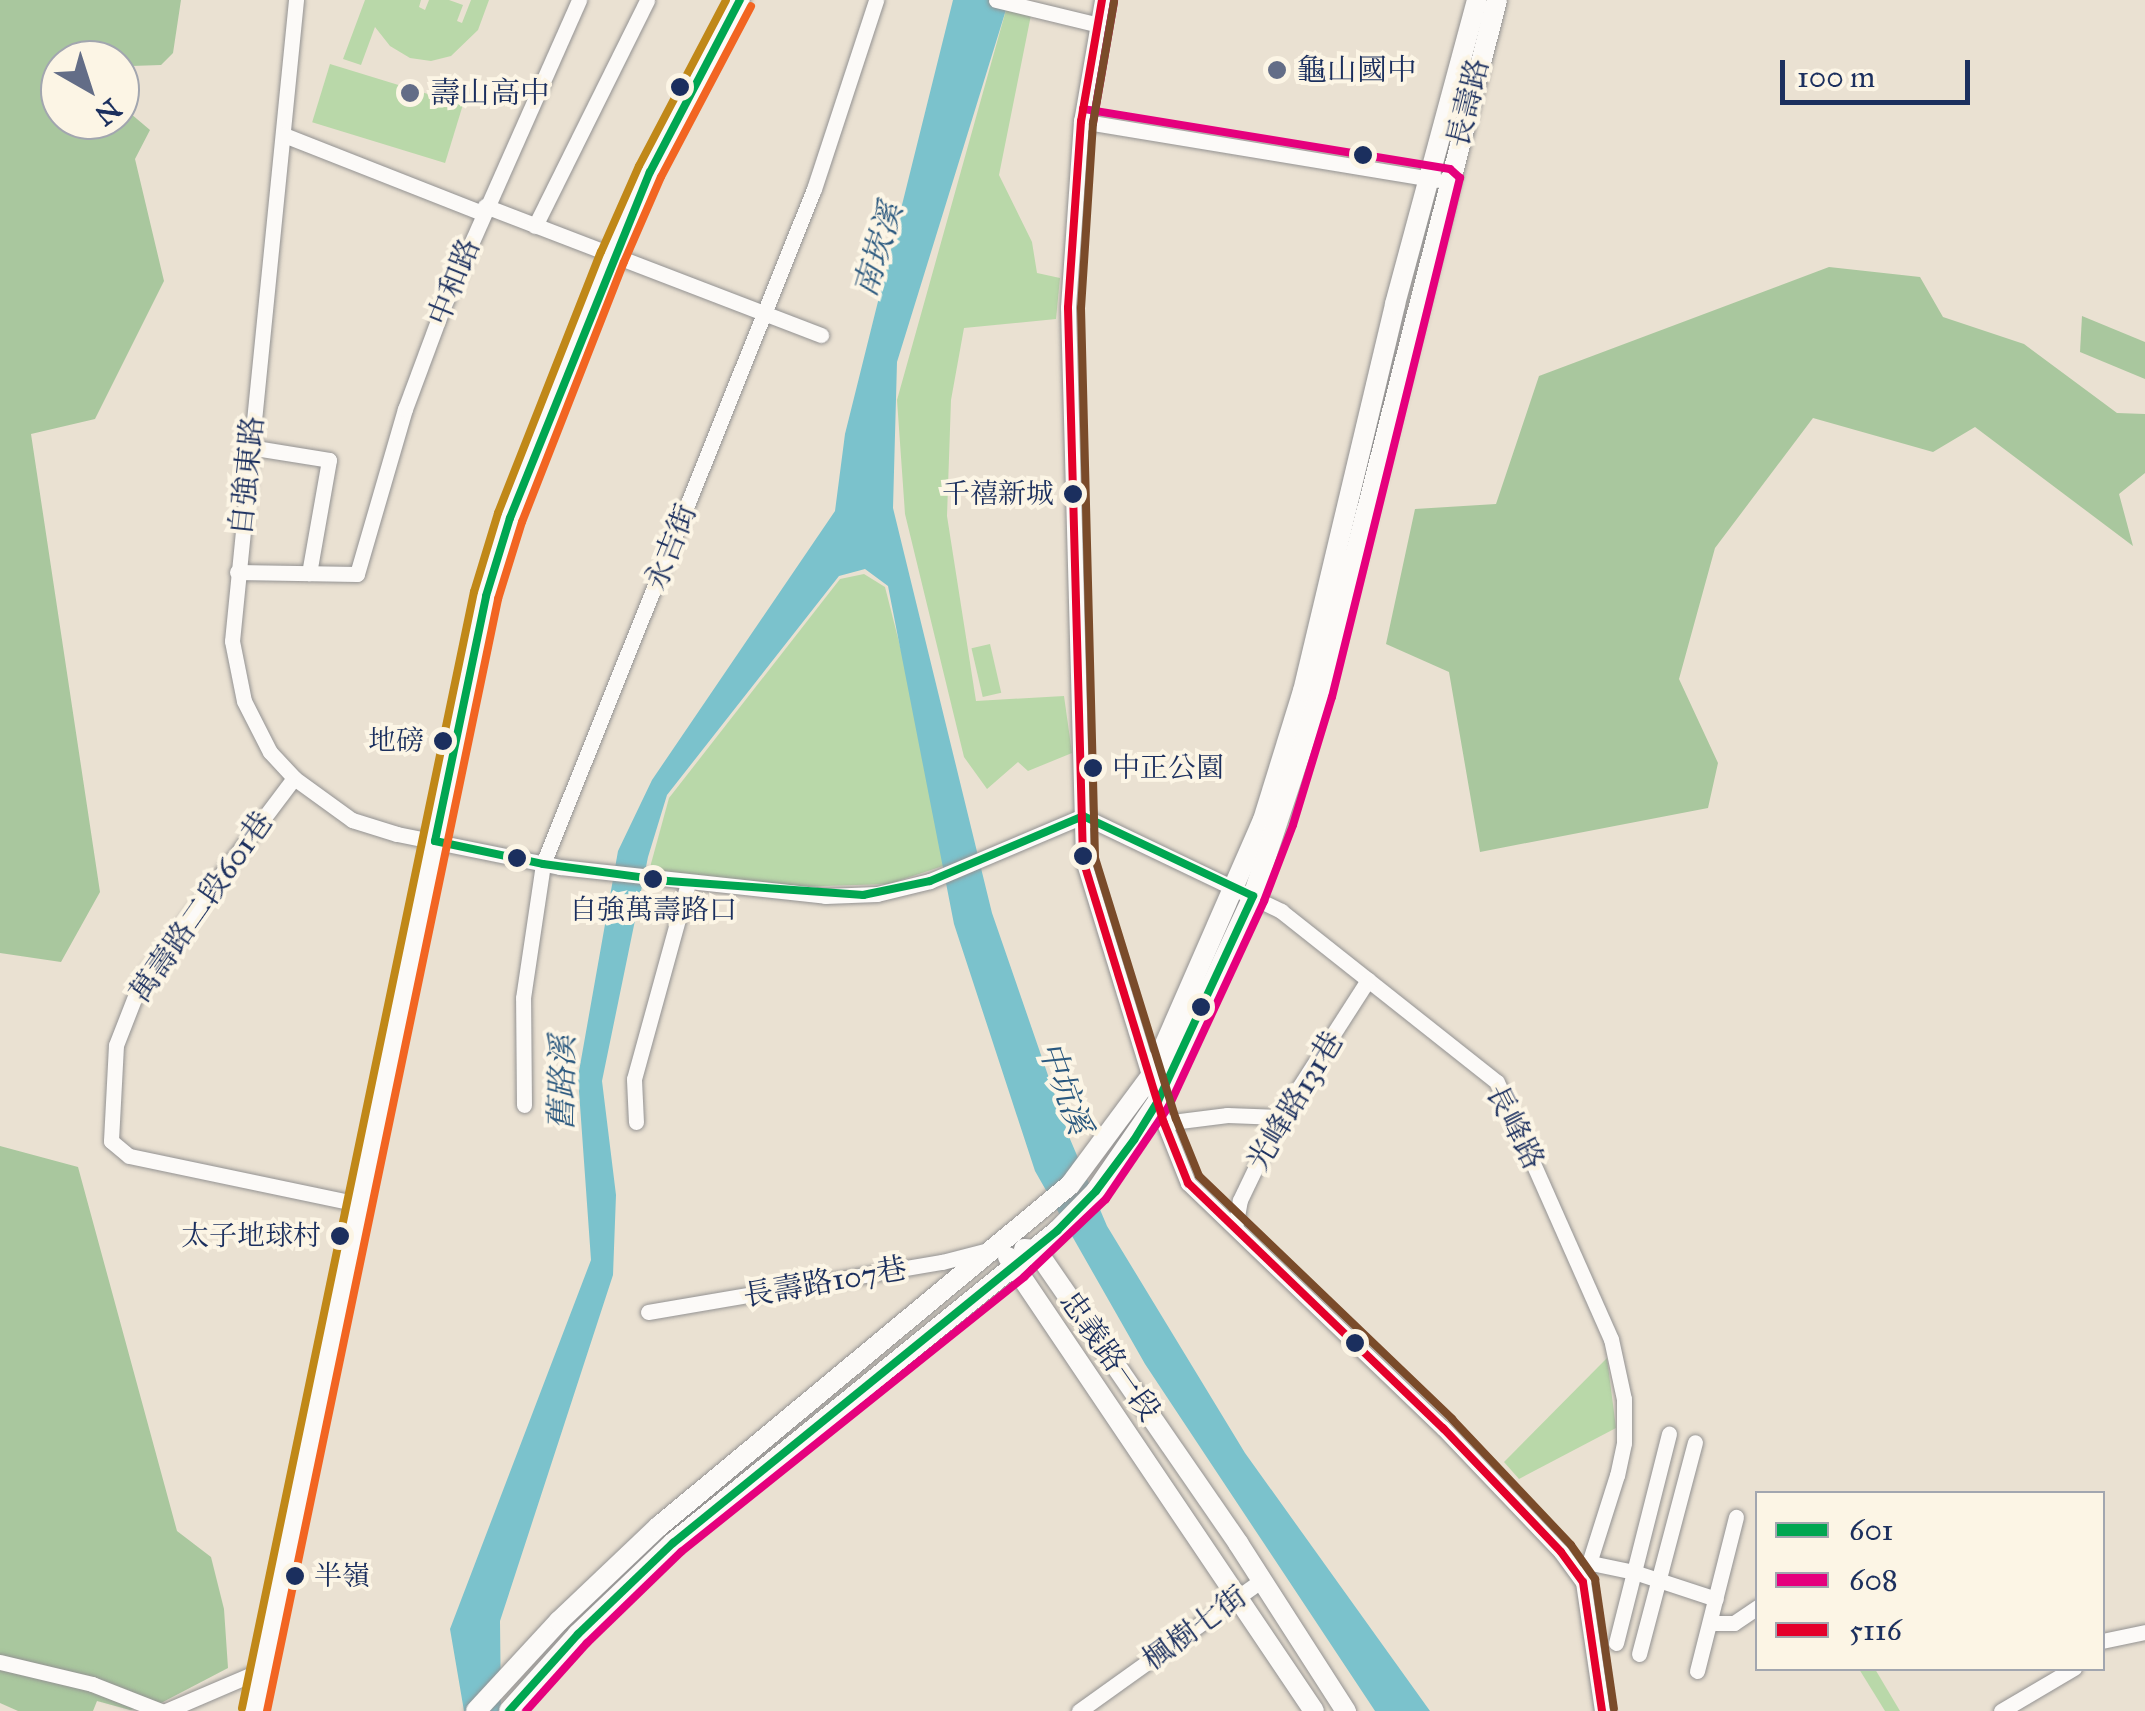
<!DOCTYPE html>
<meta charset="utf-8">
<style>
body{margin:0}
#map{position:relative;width:2145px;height:1711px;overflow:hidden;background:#eae1d2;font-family:"IM FELL Great Primer","Noto Serif TC",serif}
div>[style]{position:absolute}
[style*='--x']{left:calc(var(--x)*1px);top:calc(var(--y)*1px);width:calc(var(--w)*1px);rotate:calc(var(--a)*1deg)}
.green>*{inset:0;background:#b9d8a9;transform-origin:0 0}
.forest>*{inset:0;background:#a9c79e}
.water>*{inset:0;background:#7bc2cc}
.roads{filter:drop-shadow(0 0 2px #939292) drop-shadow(0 0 2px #939292)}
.minor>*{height:15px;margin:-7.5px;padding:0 7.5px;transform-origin:7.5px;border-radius:7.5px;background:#fcfaf8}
.major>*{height:20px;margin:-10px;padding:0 10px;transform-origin:10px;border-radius:10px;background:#fcfaf8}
.bus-1>*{height:8px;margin:-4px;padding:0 4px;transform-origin:4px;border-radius:4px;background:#00a651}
.bus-2>*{height:8px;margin:-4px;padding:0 4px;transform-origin:4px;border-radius:4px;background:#e5007d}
.bus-3>*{height:8px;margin:-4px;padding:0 4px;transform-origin:4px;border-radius:4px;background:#e4002b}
.bus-4>*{height:8px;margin:-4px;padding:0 4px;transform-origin:4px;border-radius:4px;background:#7a4b2a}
.bus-5>*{height:8px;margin:-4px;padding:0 4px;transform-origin:4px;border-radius:4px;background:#f26522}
.bus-6>*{height:8px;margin:-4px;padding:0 4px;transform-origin:4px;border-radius:4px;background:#c08818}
.dots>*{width:28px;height:28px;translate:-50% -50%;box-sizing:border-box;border:5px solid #fcf5e5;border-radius:50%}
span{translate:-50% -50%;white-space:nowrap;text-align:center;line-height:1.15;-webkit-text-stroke:8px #fcf5e5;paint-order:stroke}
.bus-label{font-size:28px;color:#1b2f5e}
.right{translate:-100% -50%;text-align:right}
.left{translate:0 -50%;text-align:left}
.poi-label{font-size:30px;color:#1b2f5e}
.street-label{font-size:30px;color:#1b2f5e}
.water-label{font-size:32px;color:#29577e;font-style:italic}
.legend{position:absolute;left:1755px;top:1491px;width:350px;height:180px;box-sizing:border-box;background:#fcf5e5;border:2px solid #a2a6af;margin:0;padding:12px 18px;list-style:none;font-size:30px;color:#1b2f5e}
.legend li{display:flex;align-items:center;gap:20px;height:50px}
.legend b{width:50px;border:2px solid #a2a6af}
.north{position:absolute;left:40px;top:40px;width:100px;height:100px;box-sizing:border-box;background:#fcf5e5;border:2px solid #a2a6af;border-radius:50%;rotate:141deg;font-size:28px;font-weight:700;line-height:40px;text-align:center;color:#1b2f5e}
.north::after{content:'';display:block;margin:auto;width:35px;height:45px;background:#636d87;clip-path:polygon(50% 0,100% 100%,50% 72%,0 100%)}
.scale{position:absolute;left:1780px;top:60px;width:190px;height:45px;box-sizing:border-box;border:5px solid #1b2f5e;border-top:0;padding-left:12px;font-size:30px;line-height:35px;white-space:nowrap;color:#1b2f5e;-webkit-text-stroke:8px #fcf5e5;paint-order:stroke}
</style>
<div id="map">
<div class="green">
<i style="clip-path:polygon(365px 0,421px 0,419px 7px,425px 10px,429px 0,449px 0,463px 5px,457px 21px,462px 23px,471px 0,489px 0,478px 30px,451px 56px,431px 61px,410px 58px,390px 46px,375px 27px,361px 65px,343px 59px)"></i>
<i style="clip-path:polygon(1006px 10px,1031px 15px,999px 175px,1032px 242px,1037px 273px,1060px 278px,1056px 319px,964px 328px,951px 400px,947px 516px,976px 701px,1064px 696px,1072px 753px,1028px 771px,1018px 762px,987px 789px,964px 757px,905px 514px,897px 400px)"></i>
<i style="left:330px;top:64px;width:139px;height:61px;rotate:17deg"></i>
<i style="clip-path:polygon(864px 574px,885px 587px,955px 862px,889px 884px,790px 887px,649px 871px,669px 798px,840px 579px)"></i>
<i style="left:990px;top:644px;width:50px;height:19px;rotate:77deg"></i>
<i style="clip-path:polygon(1607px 1358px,1616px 1428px,1519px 1479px,1504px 1462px)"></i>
<i style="clip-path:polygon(1859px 1669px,1875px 1669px,1900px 1711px,1885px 1711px)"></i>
</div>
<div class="forest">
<i style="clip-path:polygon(evenodd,0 0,181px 0,173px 53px,161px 65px,131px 66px,124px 108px,150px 130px,135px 159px,164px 281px,95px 419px,31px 434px,100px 892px,61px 962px,0 953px,0 0,120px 60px,120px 120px,60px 120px,60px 60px,120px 60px)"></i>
<i style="clip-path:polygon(1829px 267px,1920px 277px,1943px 317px,2024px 344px,2117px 413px,2145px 414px,2145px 473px,2119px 494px,2133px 546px,1975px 427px,1933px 452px,1813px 418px,1715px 548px,1679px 679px,1718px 763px,1708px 808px,1480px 852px,1449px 672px,1386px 644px,1415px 509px,1496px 504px,1539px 376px)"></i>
<i style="clip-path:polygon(2082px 316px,2145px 342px,2145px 379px,2080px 352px)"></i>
<i style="clip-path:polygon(0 1146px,78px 1167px,177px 1531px,211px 1557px,224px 1609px,228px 1668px,161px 1703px,130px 1710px,97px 1701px,93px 1711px,18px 1711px,0 1703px)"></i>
</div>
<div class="water">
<i style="clip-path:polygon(953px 0,1009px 0,897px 362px,893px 508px,992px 913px,1070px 1139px,1107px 1226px,1245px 1453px,1430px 1711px,1375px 1711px,1145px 1364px,1035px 1171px,954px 924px,888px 586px,865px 569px,839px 576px,667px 795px,648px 857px,602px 1081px,616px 1195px,613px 1275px,500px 1621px,501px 1711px,464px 1711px,450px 1629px,591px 1260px,578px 1077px,618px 851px,652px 780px,835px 511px,845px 434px)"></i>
</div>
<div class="roads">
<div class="minor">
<i style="--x:296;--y:0;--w:644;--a:95.7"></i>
<i style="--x:232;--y:641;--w:61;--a:78.7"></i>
<i style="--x:244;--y:701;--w:57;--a:63"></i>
<i style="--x:270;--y:752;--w:35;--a:47"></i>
<i style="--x:294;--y:778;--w:72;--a:35.9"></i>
<i style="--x:352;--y:820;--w:47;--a:17.3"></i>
<i style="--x:397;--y:834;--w:166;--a:11.4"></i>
<i style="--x:560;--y:867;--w:267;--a:6.2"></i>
<i style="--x:825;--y:896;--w:52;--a:-2.2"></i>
<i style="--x:877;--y:894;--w:55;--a:-13.8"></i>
<i style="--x:930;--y:881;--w:166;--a:-23"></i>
<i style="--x:996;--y:0;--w:102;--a:13.6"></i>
<i style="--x:1102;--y:0;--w:123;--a:99.8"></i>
<i style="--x:1081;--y:121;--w:187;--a:94"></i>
<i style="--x:1068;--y:308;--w:552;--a:88.44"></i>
<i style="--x:1083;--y:860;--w:275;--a:72.9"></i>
<i style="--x:1164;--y:1123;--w:65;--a:68.2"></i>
<i style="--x:1188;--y:1183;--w:354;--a:43.9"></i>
<i style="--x:1443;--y:1428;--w:171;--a:46.4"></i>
<i style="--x:1561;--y:1552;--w:37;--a:54"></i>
<i style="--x:1583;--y:1582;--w:130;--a:81.6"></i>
<i style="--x:1081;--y:121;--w:361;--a:9.4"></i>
<i style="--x:284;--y:135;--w:213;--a:21.5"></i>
<i style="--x:485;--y:206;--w:360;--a:21"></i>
<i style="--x:535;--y:226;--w:252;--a:-63.6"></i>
<i style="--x:249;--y:447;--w:81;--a:9.2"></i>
<i style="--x:329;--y:460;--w:115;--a:100"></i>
<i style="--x:237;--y:572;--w:120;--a:1"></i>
<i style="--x:357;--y:574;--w:172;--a:-73.8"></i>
<i style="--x:405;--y:409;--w:109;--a:-69.6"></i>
<i style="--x:443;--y:307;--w:336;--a:-66.1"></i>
<i style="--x:294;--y:778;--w:254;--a:127"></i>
<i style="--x:141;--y:981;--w:69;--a:111.3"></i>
<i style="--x:116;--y:1045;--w:96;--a:93"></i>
<i style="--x:111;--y:1141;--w:23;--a:40"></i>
<i style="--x:129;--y:1156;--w:235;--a:11.8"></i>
<i style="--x:1083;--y:816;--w:220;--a:25.6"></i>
<i style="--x:1281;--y:911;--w:275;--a:38.4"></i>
<i style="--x:1497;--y:1082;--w:281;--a:66.1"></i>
<i style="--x:1611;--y:1339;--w:61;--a:77.8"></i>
<i style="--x:1624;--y:1399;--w:44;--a:90"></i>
<i style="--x:1624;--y:1443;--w:33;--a:102"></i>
<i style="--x:1617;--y:1475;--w:112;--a:107.6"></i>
<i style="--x:524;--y:1105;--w:107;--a:-90.5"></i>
<i style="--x:523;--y:998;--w:135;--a:-81.5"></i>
<i style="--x:543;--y:864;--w:727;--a:-68.13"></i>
<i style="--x:814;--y:189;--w:199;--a:-71.8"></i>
<i style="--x:636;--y:1122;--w:43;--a:-92.7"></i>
<i style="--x:634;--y:1079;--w:203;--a:-74.6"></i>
<i style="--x:1164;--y:1123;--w:64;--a:-7.2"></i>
<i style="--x:1227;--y:1115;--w:53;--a:2.2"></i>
<i style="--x:1235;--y:1228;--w:28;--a:-80"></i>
<i style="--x:1240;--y:1200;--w:92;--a:-64.3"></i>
<i style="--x:1280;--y:1117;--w:163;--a:-57.3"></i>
<i style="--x:648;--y:1312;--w:298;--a:-9.7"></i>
<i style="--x:942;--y:1262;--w:48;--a:-14.6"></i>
<i style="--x:1591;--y:1563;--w:44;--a:11.8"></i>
<i style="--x:1634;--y:1572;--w:86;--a:18.2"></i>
<i style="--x:1710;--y:1623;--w:24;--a:0"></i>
<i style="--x:1734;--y:1623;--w:29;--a:-34"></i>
<i style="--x:2102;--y:1641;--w:44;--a:-11.8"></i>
<i style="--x:1616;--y:1643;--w:216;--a:-75.8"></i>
<i style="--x:1639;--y:1654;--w:219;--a:-75.2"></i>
<i style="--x:0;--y:1662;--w:95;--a:13.4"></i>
<i style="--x:92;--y:1684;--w:74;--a:21.4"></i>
<i style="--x:1697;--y:1671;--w:159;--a:-75.8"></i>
<i style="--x:166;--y:1711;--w:107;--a:-23.2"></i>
<i style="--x:1079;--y:1711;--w:225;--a:-35.6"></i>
<i style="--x:2001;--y:1711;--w:85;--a:-30.5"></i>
</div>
<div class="major">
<i style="--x:1024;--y:1249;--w:12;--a:5"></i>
<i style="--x:1036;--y:1250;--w:356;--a:55.4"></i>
<i style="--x:1238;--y:1543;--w:200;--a:57.3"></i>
<i style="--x:1008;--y:1257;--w:547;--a:56.02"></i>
<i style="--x:254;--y:1711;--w:1139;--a:-78.25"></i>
<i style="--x:486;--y:596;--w:82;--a:-72.9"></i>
<i style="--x:510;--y:518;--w:280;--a:-68.7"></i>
<i style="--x:612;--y:257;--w:93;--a:-65.9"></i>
<i style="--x:650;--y:172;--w:194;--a:-62.4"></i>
<i style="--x:476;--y:1711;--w:122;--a:-47.3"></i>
<i style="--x:559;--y:1621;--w:137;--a:-43.5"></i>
<i style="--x:658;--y:1527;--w:535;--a:-39.7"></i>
<i style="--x:1070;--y:1185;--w:136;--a:-53.4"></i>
<i style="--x:1151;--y:1076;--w:279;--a:-66.4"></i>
<i style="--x:1263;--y:820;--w:135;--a:-72.8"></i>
<i style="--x:1303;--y:691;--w:398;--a:-76.6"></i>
<i style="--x:1395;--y:304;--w:315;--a:-74.9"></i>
<i style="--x:509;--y:1711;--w:103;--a:-48.1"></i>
<i style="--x:578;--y:1634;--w:132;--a:-43.8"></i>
<i style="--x:673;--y:1543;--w:495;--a:-39.1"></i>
<i style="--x:1057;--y:1231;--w:56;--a:-45.7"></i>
<i style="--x:1096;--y:1191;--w:109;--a:-55.4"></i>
<i style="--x:1158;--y:1101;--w:226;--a:-65.1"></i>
<i style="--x:1253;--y:896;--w:213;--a:-71.7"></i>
<i style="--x:1320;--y:694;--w:716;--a:-75.69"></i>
</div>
</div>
<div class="bus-1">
<i style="--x:435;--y:841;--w:250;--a:-78.2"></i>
<i style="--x:486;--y:596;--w:82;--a:-72.9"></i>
<i style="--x:510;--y:518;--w:373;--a:-68"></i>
<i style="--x:650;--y:172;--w:194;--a:-62.4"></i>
<i style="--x:435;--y:841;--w:110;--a:12"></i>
<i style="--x:543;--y:864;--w:126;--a:7.7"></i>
<i style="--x:668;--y:881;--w:196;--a:4.1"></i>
<i style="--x:863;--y:895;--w:68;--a:-11.8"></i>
<i style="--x:930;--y:881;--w:166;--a:-23"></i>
<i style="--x:509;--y:1711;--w:103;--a:-48.1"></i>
<i style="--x:578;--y:1634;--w:132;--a:-43.8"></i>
<i style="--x:673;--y:1543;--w:495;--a:-39.1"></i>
<i style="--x:1057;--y:1231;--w:56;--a:-45.7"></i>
<i style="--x:1096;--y:1191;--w:64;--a:-53.3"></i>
<i style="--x:1134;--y:1140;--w:46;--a:-58.4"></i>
<i style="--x:1158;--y:1101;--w:226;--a:-65.1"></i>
<i style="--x:1253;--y:896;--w:188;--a:-154.8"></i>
</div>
<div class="bus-2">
<i style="--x:1093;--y:123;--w:123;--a:-80.2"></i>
<i style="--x:526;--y:1711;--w:91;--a:-48.1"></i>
<i style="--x:587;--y:1643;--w:131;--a:-44.1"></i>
<i style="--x:681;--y:1552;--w:440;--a:-38.7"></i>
<i style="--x:1024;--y:1277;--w:113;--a:-43.6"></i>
<i style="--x:1106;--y:1199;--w:112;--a:-55.9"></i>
<i style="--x:1169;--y:1106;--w:226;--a:-65.1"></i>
<i style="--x:1264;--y:901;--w:81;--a:-69.1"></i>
<i style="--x:1293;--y:825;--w:134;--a:-73.1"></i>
<i style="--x:1332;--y:697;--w:535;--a:-76.15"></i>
<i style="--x:1460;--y:178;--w:13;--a:-138"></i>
<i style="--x:1450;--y:169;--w:372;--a:-170.7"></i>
</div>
<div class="bus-3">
<i style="--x:1102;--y:0;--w:123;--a:99.8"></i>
<i style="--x:1081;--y:121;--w:187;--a:94"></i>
<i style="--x:1068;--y:308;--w:552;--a:88.44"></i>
<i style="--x:1083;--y:860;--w:275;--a:72.9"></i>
<i style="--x:1164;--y:1123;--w:65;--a:68.2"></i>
<i style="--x:1188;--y:1183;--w:354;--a:43.9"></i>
<i style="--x:1443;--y:1428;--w:171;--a:46.4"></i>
<i style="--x:1561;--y:1552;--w:37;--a:54"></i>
<i style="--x:1583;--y:1582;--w:130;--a:81.6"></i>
</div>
<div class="bus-4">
<i style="--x:1114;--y:2;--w:123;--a:99.8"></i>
<i style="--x:1093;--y:123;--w:185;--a:93.7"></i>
<i style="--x:1081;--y:308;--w:550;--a:88.54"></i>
<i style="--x:1095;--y:858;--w:273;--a:72.8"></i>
<i style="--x:1176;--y:1119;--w:61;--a:68"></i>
<i style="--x:1199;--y:1176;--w:351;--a:43.8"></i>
<i style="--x:1452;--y:1419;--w:173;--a:46.6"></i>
<i style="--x:1571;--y:1545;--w:42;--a:54.8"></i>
<i style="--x:1595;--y:1579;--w:131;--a:81.7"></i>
</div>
<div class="bus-5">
<i style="--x:267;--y:1711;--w:1136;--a:-78.26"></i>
<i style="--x:498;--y:599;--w:81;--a:-72.7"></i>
<i style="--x:522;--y:522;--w:279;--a:-68.6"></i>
<i style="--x:624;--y:262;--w:93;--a:-66.5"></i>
<i style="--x:661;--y:177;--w:193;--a:-62.2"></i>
</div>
<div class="bus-6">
<i style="--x:242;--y:1708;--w:1140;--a:-78.26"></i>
<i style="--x:474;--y:592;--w:83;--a:-73.1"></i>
<i style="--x:498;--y:513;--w:281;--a:-68.5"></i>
<i style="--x:601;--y:252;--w:94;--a:-66.2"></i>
<i style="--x:639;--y:166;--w:187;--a:-62.3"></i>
</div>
<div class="dots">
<i style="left:1277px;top:70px;background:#636d87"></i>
<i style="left:680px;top:87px;background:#1b2f5e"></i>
<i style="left:410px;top:93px;background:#636d87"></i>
<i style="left:1363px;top:155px;background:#1b2f5e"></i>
<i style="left:1073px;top:494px;background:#1b2f5e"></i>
<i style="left:443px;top:741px;background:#1b2f5e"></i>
<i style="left:1093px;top:768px;background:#1b2f5e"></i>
<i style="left:1083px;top:856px;background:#1b2f5e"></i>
<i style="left:517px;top:858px;background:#1b2f5e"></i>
<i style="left:653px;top:879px;background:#1b2f5e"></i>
<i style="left:1201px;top:1007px;background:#1b2f5e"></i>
<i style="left:340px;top:1236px;background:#1b2f5e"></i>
<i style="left:1355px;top:1343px;background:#1b2f5e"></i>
<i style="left:295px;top:1576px;background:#1b2f5e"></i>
</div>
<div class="bus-label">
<span class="right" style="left:1054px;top:494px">千禧新城</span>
<span class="right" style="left:424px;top:741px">地磅</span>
<span class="left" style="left:1112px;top:768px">中正公園</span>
<span style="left:653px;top:910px">自強萬壽路口</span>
<span class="right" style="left:321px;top:1236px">太子地球村</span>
<span class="left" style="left:314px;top:1576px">半嶺</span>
</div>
<div class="poi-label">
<span class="left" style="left:1297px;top:70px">龜山國中</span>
<span class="left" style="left:430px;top:93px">壽山高中</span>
</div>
<div class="street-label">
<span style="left:1468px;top:103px;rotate:-76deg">長壽路</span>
<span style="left:454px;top:282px;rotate:-68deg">中和路</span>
<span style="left:247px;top:476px;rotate:-84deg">自強東路</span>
<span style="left:671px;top:547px;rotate:-68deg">永吉街</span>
<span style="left:201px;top:907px;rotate:-55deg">萬壽路二段601巷</span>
<span style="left:1295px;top:1101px;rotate:-59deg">光峰路131巷</span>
<span style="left:1515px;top:1127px;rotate:63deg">長峰路</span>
<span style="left:825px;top:1282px;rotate:-10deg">長壽路107巷</span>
<span style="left:1110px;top:1356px;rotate:55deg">忠義路一段</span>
<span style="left:1195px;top:1628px;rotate:-36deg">楓樹七街</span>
</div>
<div class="water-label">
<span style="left:879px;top:250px;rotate:-73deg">南崁溪</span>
<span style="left:563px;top:1083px;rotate:-89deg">舊路溪</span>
<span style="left:1064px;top:1088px;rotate:70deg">中坑溪</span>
</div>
<ul class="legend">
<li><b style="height:12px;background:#00a651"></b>601</li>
<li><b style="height:12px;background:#e5007d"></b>608</li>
<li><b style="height:12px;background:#e4002b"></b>5116</li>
</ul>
<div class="north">N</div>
<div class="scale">100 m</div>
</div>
